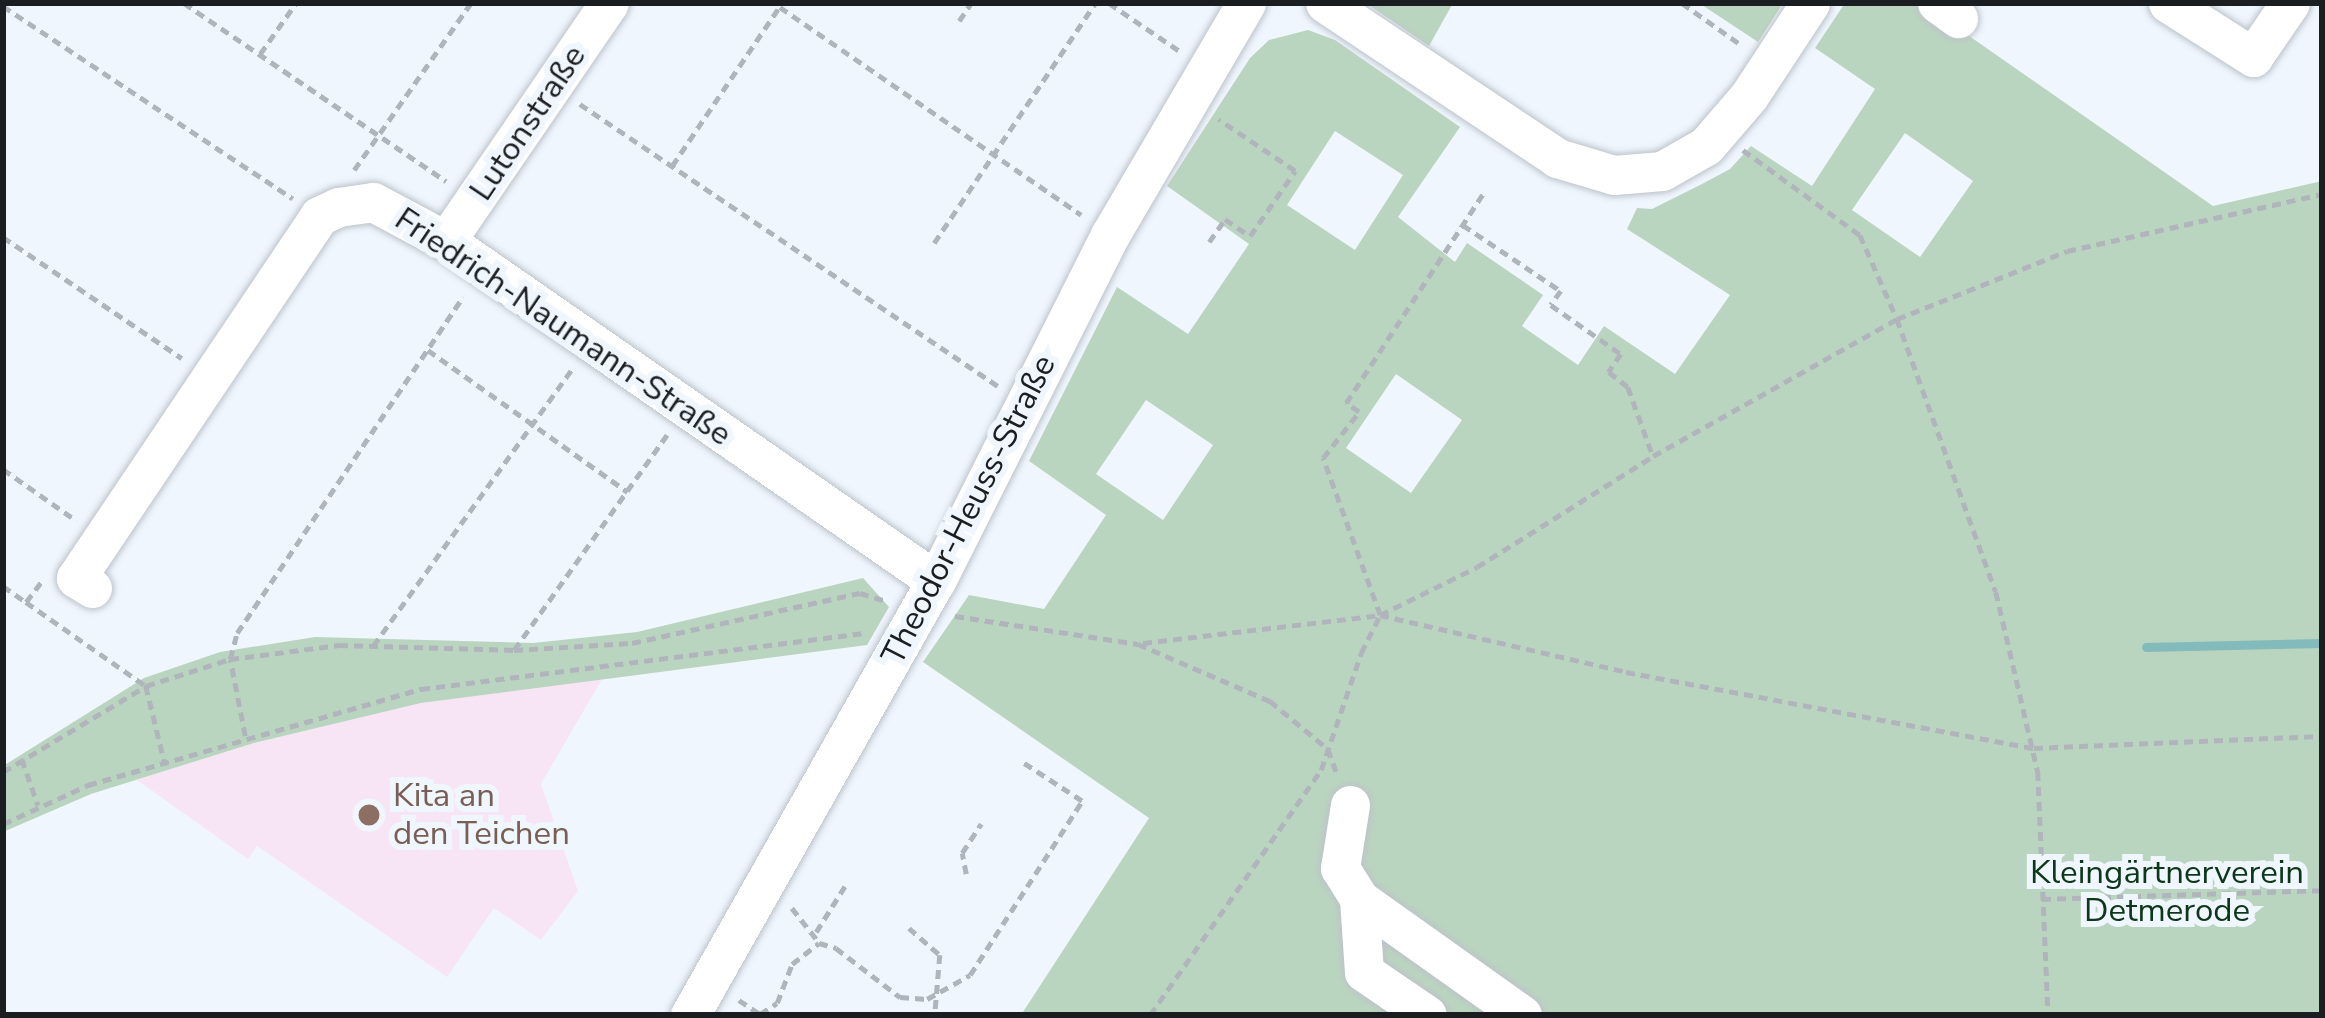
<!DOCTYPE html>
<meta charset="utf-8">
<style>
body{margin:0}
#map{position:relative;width:2325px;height:1018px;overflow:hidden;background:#f0f6fe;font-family:"Nunito Sans",sans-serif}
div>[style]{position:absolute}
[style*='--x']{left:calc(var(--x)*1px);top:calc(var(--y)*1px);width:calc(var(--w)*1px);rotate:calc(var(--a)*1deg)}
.education>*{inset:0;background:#f7e5f6}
.green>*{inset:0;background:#bad5bf}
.stream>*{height:9px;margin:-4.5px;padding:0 4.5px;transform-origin:4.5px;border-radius:4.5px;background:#83babb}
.path>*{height:4.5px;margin-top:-2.25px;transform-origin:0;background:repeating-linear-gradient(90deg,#b0b5bb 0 9px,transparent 0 15px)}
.roads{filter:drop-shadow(0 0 3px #bcc3ca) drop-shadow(0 0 3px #bcc3ca)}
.minor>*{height:39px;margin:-19.5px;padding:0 19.5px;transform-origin:19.5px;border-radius:19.5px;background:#fff}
.dots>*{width:33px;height:33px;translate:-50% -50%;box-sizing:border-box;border:6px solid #f0f6fe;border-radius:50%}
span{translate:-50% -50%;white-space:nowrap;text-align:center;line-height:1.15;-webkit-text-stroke:12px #f0f6fe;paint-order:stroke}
.street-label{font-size:33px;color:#1b1e20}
.education-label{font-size:33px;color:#785e54}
.left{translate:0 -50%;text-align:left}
.park-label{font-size:33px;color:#0c3719}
.frame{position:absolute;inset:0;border:6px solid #1b1e20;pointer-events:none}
</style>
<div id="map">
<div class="education">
<i style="clip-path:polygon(602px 679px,541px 784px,578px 891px,541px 940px,494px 908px,447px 977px,257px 846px,248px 859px,137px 780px,254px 743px,421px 703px)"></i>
</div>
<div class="green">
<i style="clip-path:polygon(1366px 3px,1453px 3px,1429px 46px)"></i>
<i style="clip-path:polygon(1699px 3px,1783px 3px,1758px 42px)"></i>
<i style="clip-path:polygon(evenodd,1845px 3px,1922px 3px,2213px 206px,2322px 181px,2322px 1015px,1021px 1015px,1149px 818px,923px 662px,969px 595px,1044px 609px,1106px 515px,1029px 461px,1117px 287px,1188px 334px,1249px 244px,1167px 186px,1250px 58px,1269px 40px,1308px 30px,1335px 40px,1460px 127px,1398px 217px,1455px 262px,1467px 243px,1543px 295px,1522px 326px,1578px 365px,1604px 326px,1675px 374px,1730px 295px,1627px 229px,1637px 208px,1652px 209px,1700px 185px,1730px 169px,1751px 146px,1812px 186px,1875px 89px,1815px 48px,1845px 3px,1335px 131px,1403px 175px,1355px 250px,1287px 205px,1335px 131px,1845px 3px,1905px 133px,1973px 181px,1920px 257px,1852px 210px,1905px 133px,1845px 3px,1396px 374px,1462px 420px,1411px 493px,1346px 448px,1396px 374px,1845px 3px,1146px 400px,1213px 445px,1163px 520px,1096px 474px,1146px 400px)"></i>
<i style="clip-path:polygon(863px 578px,889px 607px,867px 645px,421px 703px,254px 743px,91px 794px,3px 832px,3px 766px,144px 678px,220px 652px,315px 637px,533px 643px,637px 632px)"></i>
</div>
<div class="stream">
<i style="--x:2146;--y:647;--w:176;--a:-1.3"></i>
</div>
<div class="path">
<i style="--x:184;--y:3;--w:317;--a:34.2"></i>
<i style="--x:1109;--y:3;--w:87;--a:34.2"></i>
<i style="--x:1682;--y:3;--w:71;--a:35.3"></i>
<i style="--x:3;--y:6;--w:348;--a:33.6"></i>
<i style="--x:780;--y:7;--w:366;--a:34.6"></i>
<i style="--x:959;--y:21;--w:22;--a:-56"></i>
<i style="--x:260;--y:54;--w:62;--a:-54.8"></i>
<i style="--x:580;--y:104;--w:504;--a:34.01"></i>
<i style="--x:1743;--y:150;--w:145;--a:36"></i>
<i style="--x:1860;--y:235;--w:92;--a:66.2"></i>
<i style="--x:1897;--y:319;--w:290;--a:70.1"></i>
<i style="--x:1996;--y:592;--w:185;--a:76.9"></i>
<i style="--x:2038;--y:772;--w:243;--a:87.6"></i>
<i style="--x:672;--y:166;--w:197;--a:-56"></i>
<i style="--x:354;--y:170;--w:204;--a:-55"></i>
<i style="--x:1463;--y:225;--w:118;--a:34"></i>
<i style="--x:1561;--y:291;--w:17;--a:126"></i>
<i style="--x:1551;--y:305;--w:85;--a:35"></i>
<i style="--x:1621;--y:354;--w:22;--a:124"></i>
<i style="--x:1609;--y:372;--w:24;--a:38"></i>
<i style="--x:1628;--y:387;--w:73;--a:70.1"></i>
<i style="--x:3;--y:237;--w:216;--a:34.1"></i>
<i style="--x:1209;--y:242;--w:28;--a:-55"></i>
<i style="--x:1225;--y:219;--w:30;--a:34"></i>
<i style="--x:1250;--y:236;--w:79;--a:-55.3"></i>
<i style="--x:1295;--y:171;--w:92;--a:-146.1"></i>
<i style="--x:934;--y:243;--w:289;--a:-56.1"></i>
<i style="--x:428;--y:350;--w:245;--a:35.4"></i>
<i style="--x:3;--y:469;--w:90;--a:35.1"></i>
<i style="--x:3;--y:586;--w:28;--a:35"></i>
<i style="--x:26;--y:602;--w:26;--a:-53"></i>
<i style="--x:26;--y:602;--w:146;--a:35"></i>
<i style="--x:146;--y:686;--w:80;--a:76.3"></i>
<i style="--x:1380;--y:615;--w:167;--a:-110"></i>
<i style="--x:1323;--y:458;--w:58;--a:-52"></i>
<i style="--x:1359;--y:412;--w:16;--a:-145"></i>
<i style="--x:1346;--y:403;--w:252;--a:-56.8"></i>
<i style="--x:955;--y:616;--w:185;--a:8.7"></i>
<i style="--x:1138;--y:644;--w:144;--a:23.4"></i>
<i style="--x:1270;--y:701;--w:75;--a:39.6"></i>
<i style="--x:1328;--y:749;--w:29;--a:70"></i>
<i style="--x:1143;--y:643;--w:239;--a:-6.7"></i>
<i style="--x:1380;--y:615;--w:253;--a:13"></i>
<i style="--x:1626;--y:672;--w:415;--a:10.6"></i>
<i style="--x:2034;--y:748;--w:288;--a:-2.4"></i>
<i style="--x:373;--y:646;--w:342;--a:-54.3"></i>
<i style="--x:514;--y:650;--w:264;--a:-54.6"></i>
<i style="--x:245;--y:736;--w:78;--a:-101"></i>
<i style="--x:230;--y:659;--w:27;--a:-75"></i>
<i style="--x:237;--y:633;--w:405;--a:-56.1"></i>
<i style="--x:22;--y:759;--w:49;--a:70.8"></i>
<i style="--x:3;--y:772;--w:167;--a:-31"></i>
<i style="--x:146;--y:686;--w:88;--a:-17.8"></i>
<i style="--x:230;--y:659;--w:110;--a:-7.3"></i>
<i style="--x:339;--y:645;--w:175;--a:1.6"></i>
<i style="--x:514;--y:650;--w:118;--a:-3.4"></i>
<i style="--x:632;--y:643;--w:233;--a:-12.4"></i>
<i style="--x:860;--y:593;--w:27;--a:17"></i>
<i style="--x:3;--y:824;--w:94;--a:-24.6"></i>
<i style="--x:88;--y:785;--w:347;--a:-16.1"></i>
<i style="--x:421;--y:689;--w:448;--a:-7.2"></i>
<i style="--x:966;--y:874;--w:21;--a:-101"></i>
<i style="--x:962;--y:853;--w:35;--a:-57"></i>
<i style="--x:2042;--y:899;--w:280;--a:-1.8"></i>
<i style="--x:792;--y:908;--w:42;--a:51.8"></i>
<i style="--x:909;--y:928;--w:41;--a:41.1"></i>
<i style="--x:940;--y:955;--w:60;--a:94.8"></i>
<i style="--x:816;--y:932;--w:54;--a:-57.8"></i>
<i style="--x:739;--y:1000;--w:25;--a:34"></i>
<i style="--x:760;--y:1014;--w:20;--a:-33"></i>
<i style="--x:777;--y:1003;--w:42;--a:-69"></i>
<i style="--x:792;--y:964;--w:34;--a:-38"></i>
<i style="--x:819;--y:943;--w:18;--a:16"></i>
<i style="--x:836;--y:948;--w:81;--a:37.4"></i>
<i style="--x:900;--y:997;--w:27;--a:4"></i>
<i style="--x:927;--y:999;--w:49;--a:-29.2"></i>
<i style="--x:970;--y:975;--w:207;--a:-57.2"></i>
<i style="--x:1082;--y:801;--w:72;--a:-147"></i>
<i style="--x:1150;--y:1015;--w:299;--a:-55.1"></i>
<i style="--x:1321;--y:770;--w:124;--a:-71.1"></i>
<i style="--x:1361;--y:653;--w:42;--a:-63.4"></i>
<i style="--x:1380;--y:615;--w:108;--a:-26.3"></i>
<i style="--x:1477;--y:567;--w:208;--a:-32.2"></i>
<i style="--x:1653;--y:456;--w:280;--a:-29.3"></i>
<i style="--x:1897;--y:319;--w:183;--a:-21.8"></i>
<i style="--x:2067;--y:251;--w:261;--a:-12.6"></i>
</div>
<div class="roads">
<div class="minor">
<i style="--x:1325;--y:3;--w:279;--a:33.7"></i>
<i style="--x:1557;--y:158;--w:59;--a:16.6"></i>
<i style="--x:1614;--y:175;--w:48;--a:-4.8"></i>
<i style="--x:1662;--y:171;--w:51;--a:-29.6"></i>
<i style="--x:1706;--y:146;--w:66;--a:-49.3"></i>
<i style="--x:1749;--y:96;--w:111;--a:-56.7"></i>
<i style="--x:1937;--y:3;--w:26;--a:36"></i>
<i style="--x:2168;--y:3;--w:101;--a:32.4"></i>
<i style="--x:2253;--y:57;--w:65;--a:-55.6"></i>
<i style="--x:446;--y:241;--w:288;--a:-55.6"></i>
<i style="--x:92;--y:588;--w:19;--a:-148"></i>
<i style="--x:76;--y:578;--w:436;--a:-56.1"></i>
<i style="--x:319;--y:216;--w:21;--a:-25"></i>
<i style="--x:338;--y:207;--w:35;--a:-8"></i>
<i style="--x:373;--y:202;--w:83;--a:28.1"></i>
<i style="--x:446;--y:241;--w:596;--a:34.76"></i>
<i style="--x:1350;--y:805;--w:64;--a:99"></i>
<i style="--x:1340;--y:868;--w:36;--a:58"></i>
<i style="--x:1359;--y:899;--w:200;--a:35.4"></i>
<i style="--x:1359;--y:899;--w:73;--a:86.1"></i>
<i style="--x:1364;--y:972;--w:76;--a:34.3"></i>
<i style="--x:690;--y:1015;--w:499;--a:-60.5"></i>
<i style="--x:936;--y:581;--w:387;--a:-63.3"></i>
<i style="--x:1110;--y:235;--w:269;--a:-59.6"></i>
</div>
</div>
<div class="dots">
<i style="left:369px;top:815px;background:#8d6e63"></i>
</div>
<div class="street-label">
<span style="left:528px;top:123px;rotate:-56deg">Lutonstraße</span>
<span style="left:563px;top:327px;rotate:34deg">Friedrich-Naumann-Straße</span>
<span style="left:969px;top:510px;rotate:-63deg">Theodor-Heuss-Straße</span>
</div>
<div class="education-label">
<span class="left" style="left:393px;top:815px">Kita an<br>den Teichen</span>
</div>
<div class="park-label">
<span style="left:2167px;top:892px">Kleingärtnerverein<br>Detmerode</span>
</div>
<div class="frame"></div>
</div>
